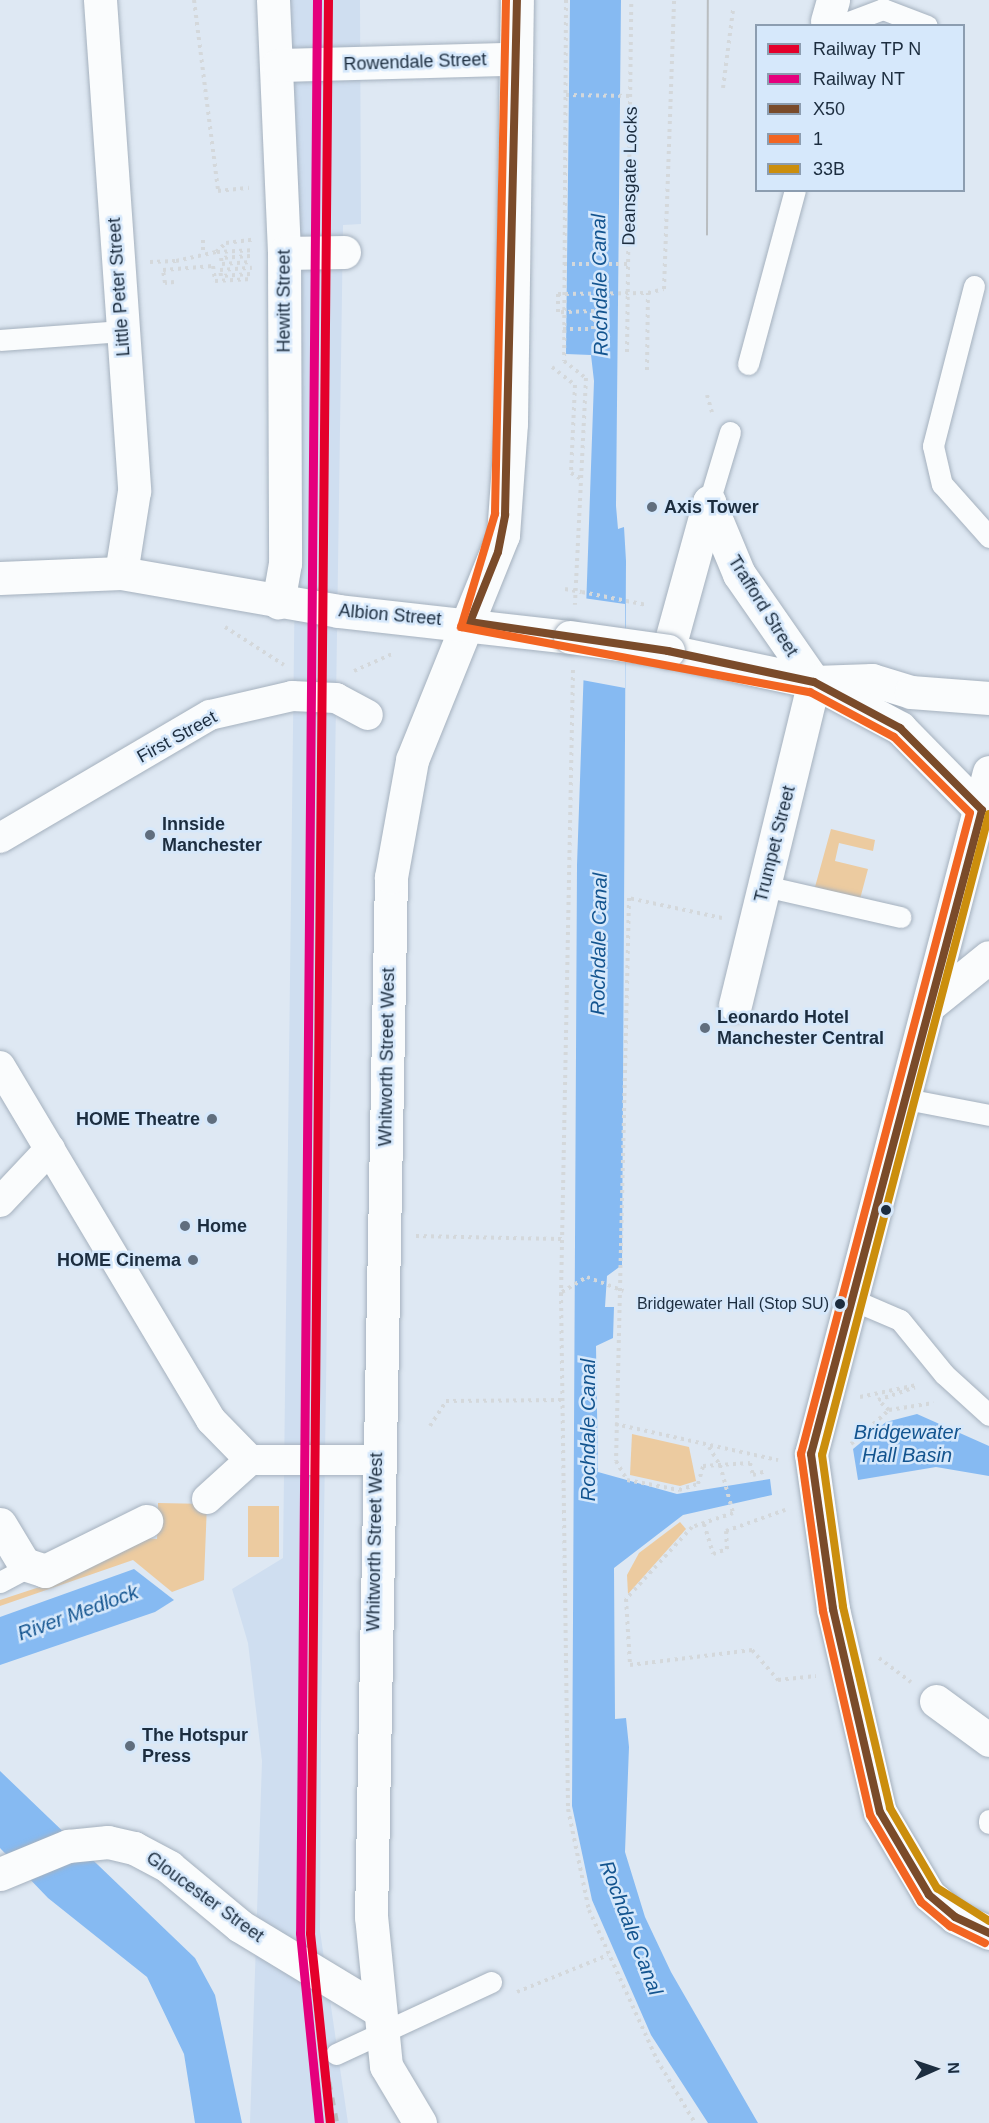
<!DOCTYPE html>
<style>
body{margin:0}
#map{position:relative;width:989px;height:2123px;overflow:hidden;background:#dee8f3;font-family:Helvetica,sans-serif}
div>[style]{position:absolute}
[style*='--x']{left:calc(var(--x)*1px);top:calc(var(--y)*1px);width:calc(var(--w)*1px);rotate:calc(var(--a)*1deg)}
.built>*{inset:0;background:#cfdef0}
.green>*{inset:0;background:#eccba0;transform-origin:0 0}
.water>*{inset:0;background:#86baf2}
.pier>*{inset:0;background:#dee8f3}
.path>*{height:4px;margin-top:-2px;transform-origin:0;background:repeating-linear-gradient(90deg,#d4d8db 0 3px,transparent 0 7.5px)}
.roads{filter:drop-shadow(0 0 2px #a5b1be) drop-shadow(0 0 2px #a5b1be)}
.service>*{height:21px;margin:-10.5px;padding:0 10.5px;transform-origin:10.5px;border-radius:10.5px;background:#fafcfd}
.pedestrian>*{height:30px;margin:-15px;padding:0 15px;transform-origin:15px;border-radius:15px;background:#fafcfd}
.minor>*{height:33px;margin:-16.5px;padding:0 16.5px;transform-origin:16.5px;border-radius:16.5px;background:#fafcfd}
.tertiary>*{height:33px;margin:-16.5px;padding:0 16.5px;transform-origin:16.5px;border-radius:16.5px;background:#fafcfd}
.secondary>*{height:33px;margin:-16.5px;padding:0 16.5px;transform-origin:16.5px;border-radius:16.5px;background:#fafcfd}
.primary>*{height:33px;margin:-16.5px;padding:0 16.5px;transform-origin:16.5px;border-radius:16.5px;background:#fafcfd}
.tram>*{height:1.5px;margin:-0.75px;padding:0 0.75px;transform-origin:0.75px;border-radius:0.75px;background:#b9bdc0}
.rail>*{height:4.5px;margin-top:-2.25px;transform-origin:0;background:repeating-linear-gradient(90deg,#b9bdc0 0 8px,transparent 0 16px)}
.path-bridge>*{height:4px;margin-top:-2px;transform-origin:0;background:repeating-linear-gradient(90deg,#d4d8db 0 3px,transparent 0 7.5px)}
.bridges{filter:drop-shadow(0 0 2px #a5b1be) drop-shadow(0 0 2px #a5b1be)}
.primary-bridge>*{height:33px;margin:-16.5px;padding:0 16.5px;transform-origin:16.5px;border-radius:16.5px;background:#fafcfd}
.bus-1>*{height:8px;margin:-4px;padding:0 4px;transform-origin:4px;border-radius:4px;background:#7a4b2a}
.bus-2>*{height:8px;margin:-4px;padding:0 4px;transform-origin:4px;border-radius:4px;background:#f26522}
.bus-3>*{height:8px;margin:-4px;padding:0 4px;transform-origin:4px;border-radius:4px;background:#cb8e0d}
.rail-1>*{height:9px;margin:-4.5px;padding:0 4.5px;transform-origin:4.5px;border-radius:4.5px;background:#e4002b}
.rail-2>*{height:9px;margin:-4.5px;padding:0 4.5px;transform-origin:4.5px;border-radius:4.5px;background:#e5007d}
.dots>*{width:16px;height:16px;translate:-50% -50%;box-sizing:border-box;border:3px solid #d6e8fb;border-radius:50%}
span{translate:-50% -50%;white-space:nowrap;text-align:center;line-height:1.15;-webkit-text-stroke:5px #d6e8fb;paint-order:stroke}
.bus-label{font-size:16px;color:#1c2d3f}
.right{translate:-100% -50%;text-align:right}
.street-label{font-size:18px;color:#1c2d3f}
.poi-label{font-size:18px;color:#1c2d3f;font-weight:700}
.left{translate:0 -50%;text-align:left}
.water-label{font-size:20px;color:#13548f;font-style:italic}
.legend{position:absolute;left:755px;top:24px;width:210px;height:168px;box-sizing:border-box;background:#d6e8fb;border:2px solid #8c9db0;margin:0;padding:8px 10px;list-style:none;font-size:18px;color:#1c2d3f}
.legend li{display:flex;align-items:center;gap:12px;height:30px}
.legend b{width:30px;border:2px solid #8c9db0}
.north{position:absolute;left:905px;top:2039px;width:60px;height:60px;-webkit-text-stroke:4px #d6e8fb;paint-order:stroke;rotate:87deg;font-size:16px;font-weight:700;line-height:24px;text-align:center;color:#1c2d3f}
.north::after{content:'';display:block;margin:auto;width:21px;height:27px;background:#1c2d3f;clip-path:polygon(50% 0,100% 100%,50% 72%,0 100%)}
</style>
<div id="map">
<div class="built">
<i style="clip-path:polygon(290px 0,360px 0,361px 224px,343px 225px,321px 1726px,320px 1931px,348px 2123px,250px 2123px,262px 1761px,248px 1643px,232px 1589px,283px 1558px,295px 564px)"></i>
</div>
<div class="green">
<i style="clip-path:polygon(831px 829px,875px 840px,873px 851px,839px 843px,835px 861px,868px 869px,860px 899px,815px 887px)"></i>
<i style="clip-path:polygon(632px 1434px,689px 1447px,696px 1481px,680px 1486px,630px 1475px)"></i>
<i style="clip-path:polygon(158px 1503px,207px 1504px,204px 1580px,172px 1592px,133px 1560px,0 1606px,0 1600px,67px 1578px,142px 1538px,157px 1539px)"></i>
<i style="left:248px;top:1506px;width:31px;height:51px"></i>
<i style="clip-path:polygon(680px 1522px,686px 1529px,628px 1594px,627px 1575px,639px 1553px)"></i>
</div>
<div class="water">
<i style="clip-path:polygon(570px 0,621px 0,616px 506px,618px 529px,624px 527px,626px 561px,622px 1265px,607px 1276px,605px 1307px,614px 1307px,613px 1338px,596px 1346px,598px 1472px,677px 1494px,770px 1479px,772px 1495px,683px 1515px,614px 1568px,615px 1719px,626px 1718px,629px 1747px,625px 1852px,645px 1917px,671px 1972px,758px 2123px,708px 2123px,651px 2035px,592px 1900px,572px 1806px,577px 865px,594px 381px,591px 355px,566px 354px)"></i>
<i style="clip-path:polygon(917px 1414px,989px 1446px,989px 1476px,936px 1467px,858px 1480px,853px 1449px,886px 1422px)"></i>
<i style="clip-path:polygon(134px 1569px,174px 1600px,155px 1612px,0 1665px,0 1617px)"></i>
<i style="clip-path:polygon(0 1771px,195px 1958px,215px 1995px,242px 2123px,195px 2123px,184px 2054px,147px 1977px,48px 1898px,0 1848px)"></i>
</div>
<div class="pier">
<i style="clip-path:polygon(583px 598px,625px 604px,625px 688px,582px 680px)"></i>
</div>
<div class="path">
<i style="--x:194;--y:0;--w:193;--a:82.8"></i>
<i style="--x:218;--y:191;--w:31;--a:-6"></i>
<i style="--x:566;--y:0;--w:361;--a:90.3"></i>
<i style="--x:564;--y:361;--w:28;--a:38"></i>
<i style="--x:586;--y:378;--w:227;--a:92.8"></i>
<i style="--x:723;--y:88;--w:79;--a:-82.7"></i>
<i style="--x:566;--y:95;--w:66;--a:0.9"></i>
<i style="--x:203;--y:240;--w:15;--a:90"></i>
<i style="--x:217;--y:252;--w:34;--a:-3"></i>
<i style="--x:250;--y:256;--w:29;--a:176"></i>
<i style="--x:221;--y:258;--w:6;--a:81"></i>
<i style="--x:222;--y:264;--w:29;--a:-4"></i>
<i style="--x:150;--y:262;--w:26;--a:-2"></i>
<i style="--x:176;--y:261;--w:41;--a:-12.7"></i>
<i style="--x:216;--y:252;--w:13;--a:-42"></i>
<i style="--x:226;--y:243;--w:26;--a:-7"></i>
<i style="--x:250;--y:274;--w:29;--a:176"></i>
<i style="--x:221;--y:276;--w:6;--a:-99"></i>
<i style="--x:220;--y:270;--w:32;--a:-4"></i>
<i style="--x:174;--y:282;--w:9;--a:174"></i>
<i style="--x:165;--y:283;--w:13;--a:-99"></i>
<i style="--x:163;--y:270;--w:50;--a:-4.6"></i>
<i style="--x:213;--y:266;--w:15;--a:82"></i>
<i style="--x:215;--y:281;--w:37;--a:-3"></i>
<i style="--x:627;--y:352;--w:352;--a:-89.3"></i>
<i style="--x:552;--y:367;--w:29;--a:38"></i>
<i style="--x:575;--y:385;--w:88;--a:92.6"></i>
<i style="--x:571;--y:473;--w:14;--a:30"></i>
<i style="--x:647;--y:370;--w:77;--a:-89.3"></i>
<i style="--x:648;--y:293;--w:16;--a:-14"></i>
<i style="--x:664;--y:289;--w:289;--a:-88"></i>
<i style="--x:707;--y:395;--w:18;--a:74"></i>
<i style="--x:582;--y:592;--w:66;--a:11.3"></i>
<i style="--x:225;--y:627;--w:70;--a:32.8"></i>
<i style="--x:573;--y:670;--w:623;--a:91.1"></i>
<i style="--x:561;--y:1293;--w:516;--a:89.22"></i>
<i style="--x:568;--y:1809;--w:103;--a:78.3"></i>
<i style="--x:589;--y:1910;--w:165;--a:65.6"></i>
<i style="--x:657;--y:2060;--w:74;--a:58.9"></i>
<i style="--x:354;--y:671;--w:44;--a:-24.2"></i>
<i style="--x:722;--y:918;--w:95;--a:-167.9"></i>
<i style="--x:629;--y:898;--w:563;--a:91.32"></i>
<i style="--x:616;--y:1461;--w:22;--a:60"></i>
<i style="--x:627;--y:1480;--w:53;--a:10.9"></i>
<i style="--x:679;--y:1490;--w:20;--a:-18"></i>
<i style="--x:698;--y:1484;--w:19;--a:-74"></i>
<i style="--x:703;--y:1466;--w:47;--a:-3.7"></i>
<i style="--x:750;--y:1463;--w:12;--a:76"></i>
<i style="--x:753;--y:1475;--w:14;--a:-17"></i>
<i style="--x:416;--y:1236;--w:146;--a:1.2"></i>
<i style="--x:562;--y:1292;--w:29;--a:-31"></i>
<i style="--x:587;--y:1277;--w:39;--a:21"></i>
<i style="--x:860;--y:1397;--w:58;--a:-11.9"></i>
<i style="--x:889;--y:1410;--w:15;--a:-138"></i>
<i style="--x:878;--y:1400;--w:39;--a:-19"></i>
<i style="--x:615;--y:1424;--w:167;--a:12.5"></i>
<i style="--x:430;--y:1426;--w:30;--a:-57"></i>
<i style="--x:446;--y:1401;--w:115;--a:-0.5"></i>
<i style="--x:851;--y:1444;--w:51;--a:-41.8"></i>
<i style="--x:889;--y:1410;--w:45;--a:-9"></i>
<i style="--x:709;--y:1447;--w:21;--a:59"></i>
<i style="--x:720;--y:1465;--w:50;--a:74.8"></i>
<i style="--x:733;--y:1513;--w:43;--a:161.1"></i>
<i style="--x:692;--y:1527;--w:98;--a:132.5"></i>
<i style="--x:626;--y:1599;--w:66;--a:86.5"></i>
<i style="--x:630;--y:1665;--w:123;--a:-7"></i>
<i style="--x:752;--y:1650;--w:40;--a:49"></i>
<i style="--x:778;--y:1680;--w:38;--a:-6"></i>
<i style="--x:704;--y:1524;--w:31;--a:73"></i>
<i style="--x:713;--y:1554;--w:15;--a:-20"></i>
<i style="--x:727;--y:1549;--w:18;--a:-93"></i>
<i style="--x:726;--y:1531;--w:63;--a:-19.6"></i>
<i style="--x:879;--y:1658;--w:40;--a:37"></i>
<i style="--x:517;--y:1992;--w:98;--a:-22.1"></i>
</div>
<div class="roads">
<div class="service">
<i style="--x:838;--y:26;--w:48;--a:-20.7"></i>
<i style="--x:883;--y:9;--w:47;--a:21.1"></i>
<i style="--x:974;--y:286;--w:165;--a:104.4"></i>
<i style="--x:933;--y:446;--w:39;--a:77"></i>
<i style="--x:942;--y:484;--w:71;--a:48.4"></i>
<i style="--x:0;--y:340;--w:122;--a:-4.2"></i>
<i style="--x:748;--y:364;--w:180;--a:-74.9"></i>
<i style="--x:709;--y:502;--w:73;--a:-73.3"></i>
<i style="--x:765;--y:886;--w:139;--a:12.9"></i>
<i style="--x:906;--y:1099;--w:85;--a:10.9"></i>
<i style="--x:851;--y:1299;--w:53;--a:23.2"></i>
<i style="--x:900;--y:1320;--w:70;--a:50.8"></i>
<i style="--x:944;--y:1374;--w:61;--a:42.3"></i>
<i style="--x:0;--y:1582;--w:32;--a:-28"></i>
<i style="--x:989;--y:1820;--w:3;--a:90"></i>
<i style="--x:336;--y:2054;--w:171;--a:-24.9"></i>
</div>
<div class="pedestrian">
<i style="--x:0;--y:838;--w:243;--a:-30.4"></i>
<i style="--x:210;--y:715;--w:84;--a:-13"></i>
<i style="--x:292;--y:696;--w:44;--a:2.6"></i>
<i style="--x:336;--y:698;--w:36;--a:28"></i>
<i style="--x:0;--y:1066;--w:412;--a:59.2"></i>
<i style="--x:211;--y:1420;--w:56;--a:45.7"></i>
<i style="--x:250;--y:1460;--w:126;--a:0"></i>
<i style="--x:0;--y:1202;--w:73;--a:-46.7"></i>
<i style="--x:207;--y:1499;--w:58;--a:-42.2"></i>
</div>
<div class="minor">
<i style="--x:100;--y:0;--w:492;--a:86"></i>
<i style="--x:134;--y:491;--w:83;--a:99"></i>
<i style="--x:273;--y:0;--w:253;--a:87.5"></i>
<i style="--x:284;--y:253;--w:310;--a:89.8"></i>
<i style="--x:285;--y:563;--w:40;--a:100"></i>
<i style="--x:827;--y:21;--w:22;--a:-74"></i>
<i style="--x:278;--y:65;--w:237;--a:-1.5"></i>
<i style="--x:284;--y:253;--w:60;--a:-1"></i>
<i style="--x:709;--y:502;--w:78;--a:67.4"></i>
<i style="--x:739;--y:574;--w:131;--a:55.2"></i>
<i style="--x:668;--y:651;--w:155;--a:-74.6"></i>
<i style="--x:814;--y:682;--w:58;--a:-2"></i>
<i style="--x:872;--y:680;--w:41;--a:17.1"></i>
<i style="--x:911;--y:692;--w:78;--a:4.4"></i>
<i style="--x:735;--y:1005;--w:333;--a:-76.3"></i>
<i style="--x:0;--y:1524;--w:47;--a:59"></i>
<i style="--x:24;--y:1564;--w:22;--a:18"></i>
<i style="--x:45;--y:1571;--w:113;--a:-26.3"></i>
<i style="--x:936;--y:1701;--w:66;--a:36.3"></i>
</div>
<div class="tertiary">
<i style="--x:989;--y:772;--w:705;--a:104.63"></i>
<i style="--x:811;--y:1454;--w:157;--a:81.9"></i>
<i style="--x:833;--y:1609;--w:208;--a:77"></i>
<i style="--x:880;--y:1812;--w:96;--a:59.4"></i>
<i style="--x:929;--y:1895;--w:34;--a:40"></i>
<i style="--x:955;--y:1917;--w:38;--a:25"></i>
<i style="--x:932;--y:1003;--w:73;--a:-38.9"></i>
<i style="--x:0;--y:1874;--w:74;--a:-22.4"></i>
<i style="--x:68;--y:1846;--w:40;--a:-5.7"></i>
<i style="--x:108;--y:1842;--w:27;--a:13"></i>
<i style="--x:134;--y:1848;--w:40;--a:28"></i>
<i style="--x:169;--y:1867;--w:92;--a:39.7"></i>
<i style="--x:240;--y:1926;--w:160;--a:31.2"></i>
</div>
<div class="secondary">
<i style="--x:420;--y:2123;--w:66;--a:-120.8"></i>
<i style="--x:386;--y:2066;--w:150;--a:-95.7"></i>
<i style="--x:371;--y:1917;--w:1040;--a:-88.9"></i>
<i style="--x:391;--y:877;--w:119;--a:-79.8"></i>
<i style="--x:412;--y:760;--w:243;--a:-68"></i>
<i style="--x:503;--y:535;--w:112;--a:-85.9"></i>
<i style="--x:511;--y:423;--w:423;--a:-89.2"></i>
</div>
<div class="primary">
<i style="--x:0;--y:578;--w:121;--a:-2.4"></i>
<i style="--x:121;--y:573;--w:220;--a:9.9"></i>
<i style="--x:338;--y:611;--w:233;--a:6.4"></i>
<i style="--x:668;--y:651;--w:149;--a:12"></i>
<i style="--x:814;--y:682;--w:98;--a:28.1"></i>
<i style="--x:900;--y:728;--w:127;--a:45.6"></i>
</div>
</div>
<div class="tram">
<i style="--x:707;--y:235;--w:235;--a:-89.8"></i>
</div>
<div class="rail">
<i style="--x:326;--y:2066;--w:58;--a:79.1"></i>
</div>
<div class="path-bridge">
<i style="--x:564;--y:264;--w:65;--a:0"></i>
<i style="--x:563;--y:329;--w:30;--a:0"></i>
<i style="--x:593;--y:329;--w:18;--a:-87"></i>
<i style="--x:594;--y:311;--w:36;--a:178"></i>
<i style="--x:558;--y:312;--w:18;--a:-90"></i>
<i style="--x:558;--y:294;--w:90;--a:-0.6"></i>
<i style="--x:565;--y:589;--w:17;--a:10"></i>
</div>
<div class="bridges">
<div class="primary-bridge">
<i style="--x:570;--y:637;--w:99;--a:8.1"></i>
</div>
</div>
<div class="bus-1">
<i style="--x:470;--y:622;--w:75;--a:-68.2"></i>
<i style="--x:498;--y:552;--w:38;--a:-79"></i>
<i style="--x:505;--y:515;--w:515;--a:-88.67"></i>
<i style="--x:470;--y:622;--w:200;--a:8.3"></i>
<i style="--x:668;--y:651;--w:149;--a:12"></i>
<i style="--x:814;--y:682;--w:98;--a:28.1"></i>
<i style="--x:900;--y:728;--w:116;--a:45"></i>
<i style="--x:982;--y:810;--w:666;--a:104.87"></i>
<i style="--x:811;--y:1454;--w:157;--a:81.9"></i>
<i style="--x:833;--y:1609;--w:208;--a:77"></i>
<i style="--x:880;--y:1812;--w:96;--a:59.4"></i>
<i style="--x:929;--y:1895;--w:34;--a:40"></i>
<i style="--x:955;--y:1917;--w:38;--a:25"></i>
</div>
<div class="bus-2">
<i style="--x:506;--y:0;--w:514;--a:91.23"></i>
<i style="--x:495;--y:514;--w:118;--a:106.7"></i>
<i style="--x:461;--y:627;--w:355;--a:10.6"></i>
<i style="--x:810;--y:692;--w:95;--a:28.2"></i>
<i style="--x:894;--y:737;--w:107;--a:45"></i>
<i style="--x:970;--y:813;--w:663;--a:104.77"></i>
<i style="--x:801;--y:1454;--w:159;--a:82"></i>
<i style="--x:823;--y:1611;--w:209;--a:77"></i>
<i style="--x:870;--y:1815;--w:101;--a:59.6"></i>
<i style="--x:921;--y:1902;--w:38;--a:40"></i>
<i style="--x:950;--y:1926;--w:39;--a:26"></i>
</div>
<div class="bus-3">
<i style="--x:989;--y:814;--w:662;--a:104.6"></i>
<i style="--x:822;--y:1455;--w:153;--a:82.1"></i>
<i style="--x:843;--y:1607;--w:206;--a:76.8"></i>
<i style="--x:890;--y:1808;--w:93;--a:59.6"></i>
<i style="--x:937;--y:1888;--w:62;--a:32.4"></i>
</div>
<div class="rail-1">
<i style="--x:328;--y:0;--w:1933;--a:90.53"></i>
<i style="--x:310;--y:1933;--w:191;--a:84"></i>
</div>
<div class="rail-2">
<i style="--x:317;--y:0;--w:1933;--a:90.5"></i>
<i style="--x:300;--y:1933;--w:191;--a:84.3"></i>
</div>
<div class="dots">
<i style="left:652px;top:507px;background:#606e7e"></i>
<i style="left:150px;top:835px;background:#606e7e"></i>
<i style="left:705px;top:1028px;background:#606e7e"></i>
<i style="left:212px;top:1119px;background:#606e7e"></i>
<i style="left:886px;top:1210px;background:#1c2d3f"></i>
<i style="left:185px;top:1226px;background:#606e7e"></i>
<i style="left:193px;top:1260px;background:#606e7e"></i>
<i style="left:840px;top:1304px;background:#1c2d3f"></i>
<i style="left:130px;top:1746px;background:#606e7e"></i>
</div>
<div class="bus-label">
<span class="right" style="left:829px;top:1304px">Bridgewater Hall (Stop SU)</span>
</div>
<div class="street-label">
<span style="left:415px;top:62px;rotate:-2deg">Rowendale Street</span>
<span style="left:630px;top:176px;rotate:-89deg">Deansgate Locks</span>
<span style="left:119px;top:287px;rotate:-94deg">Little Peter Street</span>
<span style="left:284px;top:301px;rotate:-90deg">Hewitt Street</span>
<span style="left:763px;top:606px;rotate:58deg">Trafford Street</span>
<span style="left:390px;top:615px;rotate:5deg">Albion Street</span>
<span style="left:177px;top:737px;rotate:-29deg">First Street</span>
<span style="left:775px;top:844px;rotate:-76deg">Trumpet Street</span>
<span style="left:387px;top:1057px;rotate:-89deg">Whitworth Street West</span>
<span style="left:375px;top:1542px;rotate:-89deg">Whitworth Street West</span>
<span style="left:205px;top:1897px;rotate:36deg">Gloucester Street</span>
</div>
<div class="poi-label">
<span class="left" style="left:664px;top:507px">Axis Tower</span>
<span class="left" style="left:162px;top:835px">Innside<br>Manchester</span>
<span class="left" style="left:717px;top:1028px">Leonardo Hotel<br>Manchester Central</span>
<span class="right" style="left:200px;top:1119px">HOME Theatre</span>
<span class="left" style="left:197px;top:1226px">Home</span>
<span class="right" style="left:181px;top:1260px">HOME Cinema</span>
<span class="left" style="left:142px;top:1746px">The Hotspur<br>Press</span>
</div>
<div class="water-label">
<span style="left:600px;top:285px;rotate:-91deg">Rochdale Canal</span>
<span style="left:599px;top:944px;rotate:-89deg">Rochdale Canal</span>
<span style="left:588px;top:1430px;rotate:-90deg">Rochdale Canal</span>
<span style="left:907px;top:1444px">Bridgewater<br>Hall Basin</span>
<span style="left:78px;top:1613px;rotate:-20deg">River Medlock</span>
<span style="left:631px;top:1928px;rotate:69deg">Rochdale Canal</span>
</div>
<ul class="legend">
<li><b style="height:8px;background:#e4002b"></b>Railway TP N</li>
<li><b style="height:8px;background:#e5007d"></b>Railway NT</li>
<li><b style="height:8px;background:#7a4b2a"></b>X50</li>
<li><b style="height:8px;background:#f26522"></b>1</li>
<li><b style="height:8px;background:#cb8e0d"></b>33B</li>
</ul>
<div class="north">N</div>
</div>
